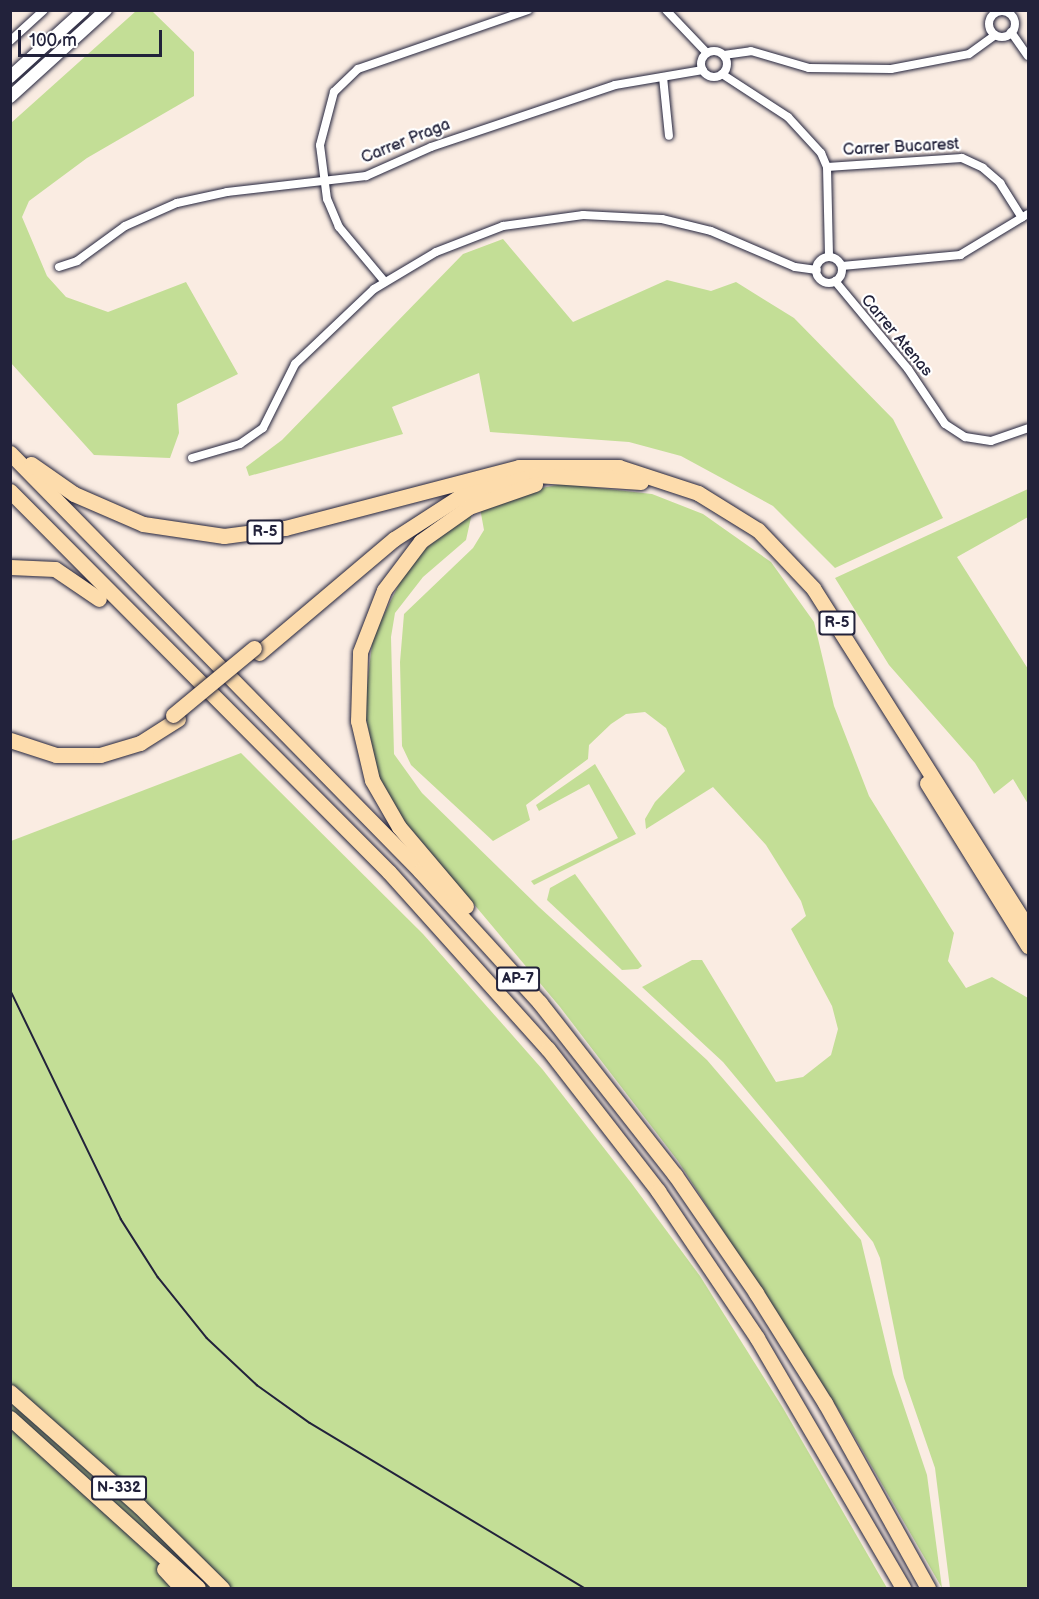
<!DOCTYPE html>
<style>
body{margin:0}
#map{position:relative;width:1039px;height:1599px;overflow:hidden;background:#faece2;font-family:"Balsamiq Sans",sans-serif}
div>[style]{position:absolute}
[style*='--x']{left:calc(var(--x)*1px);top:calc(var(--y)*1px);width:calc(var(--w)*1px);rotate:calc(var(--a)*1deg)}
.green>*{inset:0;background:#c3de96}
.roads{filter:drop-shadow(0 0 2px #22223b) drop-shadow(0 0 2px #22223b)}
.street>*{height:8px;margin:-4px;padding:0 4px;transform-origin:4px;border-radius:4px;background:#fff}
.street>.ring{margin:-4px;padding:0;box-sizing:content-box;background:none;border:8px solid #fff;border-radius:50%}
.secondary>*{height:12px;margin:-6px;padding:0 6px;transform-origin:6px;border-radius:6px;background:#fff}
.highway>*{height:15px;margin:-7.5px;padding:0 7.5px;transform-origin:7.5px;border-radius:7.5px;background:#fddcac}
.tram>*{height:1.5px;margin:-0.75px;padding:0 0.75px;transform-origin:0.75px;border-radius:0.75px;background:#22223b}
.bridges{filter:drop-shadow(0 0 2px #22223b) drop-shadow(0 0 2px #22223b)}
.highway-bridge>*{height:15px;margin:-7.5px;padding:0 7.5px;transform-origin:7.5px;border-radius:7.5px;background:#fddcac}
span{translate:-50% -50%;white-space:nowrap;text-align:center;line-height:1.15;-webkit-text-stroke:4.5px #fff;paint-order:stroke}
.shield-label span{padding:2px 4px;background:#fff;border:2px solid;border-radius:4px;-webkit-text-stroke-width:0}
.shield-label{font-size:15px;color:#22223b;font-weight:700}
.street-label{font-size:16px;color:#22223b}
.frame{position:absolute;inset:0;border:12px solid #22223b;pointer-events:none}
.scale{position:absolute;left:18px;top:30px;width:144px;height:27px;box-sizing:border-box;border:3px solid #22223b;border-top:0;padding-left:8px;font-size:18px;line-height:21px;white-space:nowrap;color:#22223b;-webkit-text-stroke:4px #fff;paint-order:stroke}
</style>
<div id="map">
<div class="green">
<i style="clip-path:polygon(136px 11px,152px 11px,194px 52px,194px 96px,87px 158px,29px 201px,22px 217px,47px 276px,66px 297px,108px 312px,186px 282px,238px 374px,177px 404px,179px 433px,170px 458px,94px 455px,11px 363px,11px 123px)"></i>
<i style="clip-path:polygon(503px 239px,573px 322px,667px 280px,711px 291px,736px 282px,794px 318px,893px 419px,943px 518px,835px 568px,773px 506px,681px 456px,629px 442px,490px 432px,479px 373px,392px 407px,403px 434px,249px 476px,246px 467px,282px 440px,463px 254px)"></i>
<i style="clip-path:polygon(563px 484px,652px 494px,703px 514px,771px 562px,814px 622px,834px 706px,869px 796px,954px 933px,948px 961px,966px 988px,992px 977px,1028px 998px,1028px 1586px,1024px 1588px,950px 1588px,935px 1468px,904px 1378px,880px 1258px,873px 1242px,723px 1062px,642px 987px,692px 960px,702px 960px,776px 1082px,803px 1077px,831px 1055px,838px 1029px,832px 1006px,791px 929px,806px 916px,801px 901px,766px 845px,713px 787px,646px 829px,645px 819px,655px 802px,685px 771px,666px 728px,645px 712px,626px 714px,611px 724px,589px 745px,588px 759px,526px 805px,530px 820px,493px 841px,411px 765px,402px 746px,400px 662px,404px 614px,473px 548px,484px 530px,480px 508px,530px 490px)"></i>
<i style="clip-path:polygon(1028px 489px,1028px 517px,957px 557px,1028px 669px,1028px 804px,1013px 779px,994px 794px,975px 763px,889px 665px,835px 578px)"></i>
<i style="clip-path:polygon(472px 513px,466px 540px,423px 577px,395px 613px,391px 637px,394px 754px,422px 793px,539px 907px,707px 1060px,861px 1240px,893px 1374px,927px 1475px,942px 1588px,842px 1415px,678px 1161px,560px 1007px,395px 810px,380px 780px,364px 710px,373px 637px,404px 574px,426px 548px)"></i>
<i style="clip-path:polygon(241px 753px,423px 934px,543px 1070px,632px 1184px,700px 1276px,783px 1408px,887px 1588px,11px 1588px,11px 841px)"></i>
<i style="clip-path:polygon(595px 764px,636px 834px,534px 885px,531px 881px,618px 838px,589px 784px,539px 811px,536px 805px)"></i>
<i style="clip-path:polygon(575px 874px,642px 966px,638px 969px,622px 970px,547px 900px,550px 888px)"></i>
</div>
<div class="roads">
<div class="street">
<i style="--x:666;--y:10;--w:59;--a:46.4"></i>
<i class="ring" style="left:989px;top:11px;width:18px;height:18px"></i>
<i style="--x:1011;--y:32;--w:29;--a:55"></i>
<i style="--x:10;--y:41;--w:46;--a:-42.4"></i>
<i class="ring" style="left:701px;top:51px;width:18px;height:18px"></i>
<i style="--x:724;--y:55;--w:27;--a:-8"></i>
<i style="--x:751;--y:51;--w:60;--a:16.3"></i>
<i style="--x:809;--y:68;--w:82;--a:0.7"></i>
<i style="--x:891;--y:69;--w:79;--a:-10.9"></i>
<i style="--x:969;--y:54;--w:32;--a:-36"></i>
<i style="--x:722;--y:74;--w:79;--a:33.1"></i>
<i style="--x:788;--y:117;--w:49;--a:47.5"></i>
<i style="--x:821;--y:153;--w:15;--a:67"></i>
<i style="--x:827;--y:167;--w:90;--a:88.7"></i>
<i style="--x:663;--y:77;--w:59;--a:84.2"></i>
<i style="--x:827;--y:167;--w:135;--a:-3.8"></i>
<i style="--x:962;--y:158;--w:23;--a:25"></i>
<i style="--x:983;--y:168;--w:23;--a:41"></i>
<i style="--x:1000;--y:183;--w:41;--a:57.8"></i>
<i class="ring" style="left:816px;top:257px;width:18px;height:18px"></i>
<i style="--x:842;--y:266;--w:119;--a:-5.3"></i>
<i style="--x:960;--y:255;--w:79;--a:-31.1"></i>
<i style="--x:59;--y:267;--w:19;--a:-18"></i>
<i style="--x:77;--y:261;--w:59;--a:-36.1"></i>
<i style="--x:125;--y:226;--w:57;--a:-23.9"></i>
<i style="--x:177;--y:203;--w:51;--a:-12.4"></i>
<i style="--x:227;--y:192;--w:140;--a:-6.6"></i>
<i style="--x:366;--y:176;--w:71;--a:-24"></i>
<i style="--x:431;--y:147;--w:194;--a:-18.6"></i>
<i style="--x:615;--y:85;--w:89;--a:-9.7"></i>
<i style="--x:835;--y:281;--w:114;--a:50.3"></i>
<i style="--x:908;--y:369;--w:66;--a:56.1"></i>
<i style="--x:945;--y:424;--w:24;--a:33"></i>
<i style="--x:965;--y:437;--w:26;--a:9"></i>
<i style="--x:991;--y:441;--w:39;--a:-19"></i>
<i style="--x:385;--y:282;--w:72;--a:-129.9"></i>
<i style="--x:339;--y:227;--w:30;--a:-113"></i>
<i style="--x:327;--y:199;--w:54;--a:-97.4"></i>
<i style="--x:320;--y:145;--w:55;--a:-75.2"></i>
<i style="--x:334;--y:92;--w:33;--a:-44"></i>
<i style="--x:358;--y:69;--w:180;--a:-19.1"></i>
<i style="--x:192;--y:458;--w:50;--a:-16.3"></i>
<i style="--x:240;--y:444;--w:28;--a:-35"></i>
<i style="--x:263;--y:428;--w:72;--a:-63.4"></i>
<i style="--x:295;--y:364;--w:109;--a:-43.5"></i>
<i style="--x:374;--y:289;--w:72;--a:-30.8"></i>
<i style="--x:436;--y:252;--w:72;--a:-21.2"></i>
<i style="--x:503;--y:226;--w:81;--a:-7.8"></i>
<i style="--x:583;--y:215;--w:79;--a:2.9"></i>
<i style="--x:662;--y:219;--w:50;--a:13.8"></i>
<i style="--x:711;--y:231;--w:91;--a:23.2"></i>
<i style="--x:795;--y:267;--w:22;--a:8"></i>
</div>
<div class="secondary">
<i style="--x:10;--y:77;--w:100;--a:-42.2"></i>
<i style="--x:10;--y:97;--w:130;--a:-42.2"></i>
</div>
<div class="highway">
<i style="--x:10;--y:453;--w:586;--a:45.55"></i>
<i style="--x:420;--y:871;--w:178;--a:47.7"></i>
<i style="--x:540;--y:1003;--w:219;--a:51.9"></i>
<i style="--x:675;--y:1175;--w:143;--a:55.5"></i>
<i style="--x:756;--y:1293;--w:130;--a:57.9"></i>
<i style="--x:825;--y:1403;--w:212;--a:60.9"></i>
<i style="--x:31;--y:464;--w:52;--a:34.9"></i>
<i style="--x:74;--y:494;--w:75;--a:23.5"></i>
<i style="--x:143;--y:524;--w:82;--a:8.4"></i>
<i style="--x:224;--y:536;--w:62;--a:-7.5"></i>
<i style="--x:285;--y:528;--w:242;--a:-14.6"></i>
<i style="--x:519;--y:467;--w:100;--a:0"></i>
<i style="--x:619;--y:467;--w:83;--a:18.2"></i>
<i style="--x:698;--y:493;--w:70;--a:31.7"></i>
<i style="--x:758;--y:530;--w:80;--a:46.5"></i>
<i style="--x:813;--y:588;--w:402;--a:57.7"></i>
<i style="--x:10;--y:491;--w:537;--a:45.15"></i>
<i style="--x:389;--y:872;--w:238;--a:48.1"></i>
<i style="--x:548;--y:1049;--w:180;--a:52.2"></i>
<i style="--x:658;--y:1191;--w:177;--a:56"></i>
<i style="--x:757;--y:1338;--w:290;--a:59.7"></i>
<i style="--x:10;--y:567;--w:45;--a:2.5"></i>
<i style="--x:55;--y:569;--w:53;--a:34.3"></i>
<i style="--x:259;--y:653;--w:177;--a:-40.2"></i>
<i style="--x:394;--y:539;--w:77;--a:-32.9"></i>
<i style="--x:459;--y:497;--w:80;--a:-15.9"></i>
<i style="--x:536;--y:475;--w:105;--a:3.8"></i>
<i style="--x:10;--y:740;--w:48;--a:18.1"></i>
<i style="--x:56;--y:755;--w:44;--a:0"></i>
<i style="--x:100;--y:755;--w:42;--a:-16.7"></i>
<i style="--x:140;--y:743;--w:45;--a:-32.3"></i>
<i style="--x:927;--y:783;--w:192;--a:58.2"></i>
<i style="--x:466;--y:906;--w:104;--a:-130.3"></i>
<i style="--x:399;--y:827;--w:54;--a:-119.9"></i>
<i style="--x:372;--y:780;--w:61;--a:-103.3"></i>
<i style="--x:358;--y:721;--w:69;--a:-88.3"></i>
<i style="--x:360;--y:652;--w:66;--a:-68.8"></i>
<i style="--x:384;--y:590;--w:61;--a:-52.9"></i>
<i style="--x:421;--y:541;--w:59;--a:-35.3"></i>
<i style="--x:469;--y:507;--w:70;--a:-19.2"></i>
<i style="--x:10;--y:1392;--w:172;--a:41.5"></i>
<i style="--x:139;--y:1506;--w:117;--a:44.7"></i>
<i style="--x:10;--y:1418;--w:253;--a:42.1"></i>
<i style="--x:164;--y:1569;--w:26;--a:47"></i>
</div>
</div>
<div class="tram">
<i style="--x:10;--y:989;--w:255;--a:64.2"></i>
<i style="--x:121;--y:1219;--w:69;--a:57.5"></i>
<i style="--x:158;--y:1277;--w:78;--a:51.2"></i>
<i style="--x:207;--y:1338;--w:69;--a:43.2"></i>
<i style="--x:257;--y:1385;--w:65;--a:35.6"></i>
<i style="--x:310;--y:1423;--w:321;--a:31"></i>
</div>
<div class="bridges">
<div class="highway-bridge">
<i style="--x:173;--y:715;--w:105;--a:-39.6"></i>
</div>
</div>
<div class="shield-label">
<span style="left:265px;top:532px">R-5</span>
<span style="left:837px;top:623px">R-5</span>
<span style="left:518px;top:979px">AP-7</span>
<span style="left:119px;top:1488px">N-332</span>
</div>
<div class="street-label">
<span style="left:406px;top:142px;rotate:-22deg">Carrer Praga</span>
<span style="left:901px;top:148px;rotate:-3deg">Carrer Bucarest</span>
<span style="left:896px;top:336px;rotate:50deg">Carrer Atenas</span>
</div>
<div class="frame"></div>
<div class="scale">100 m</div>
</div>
